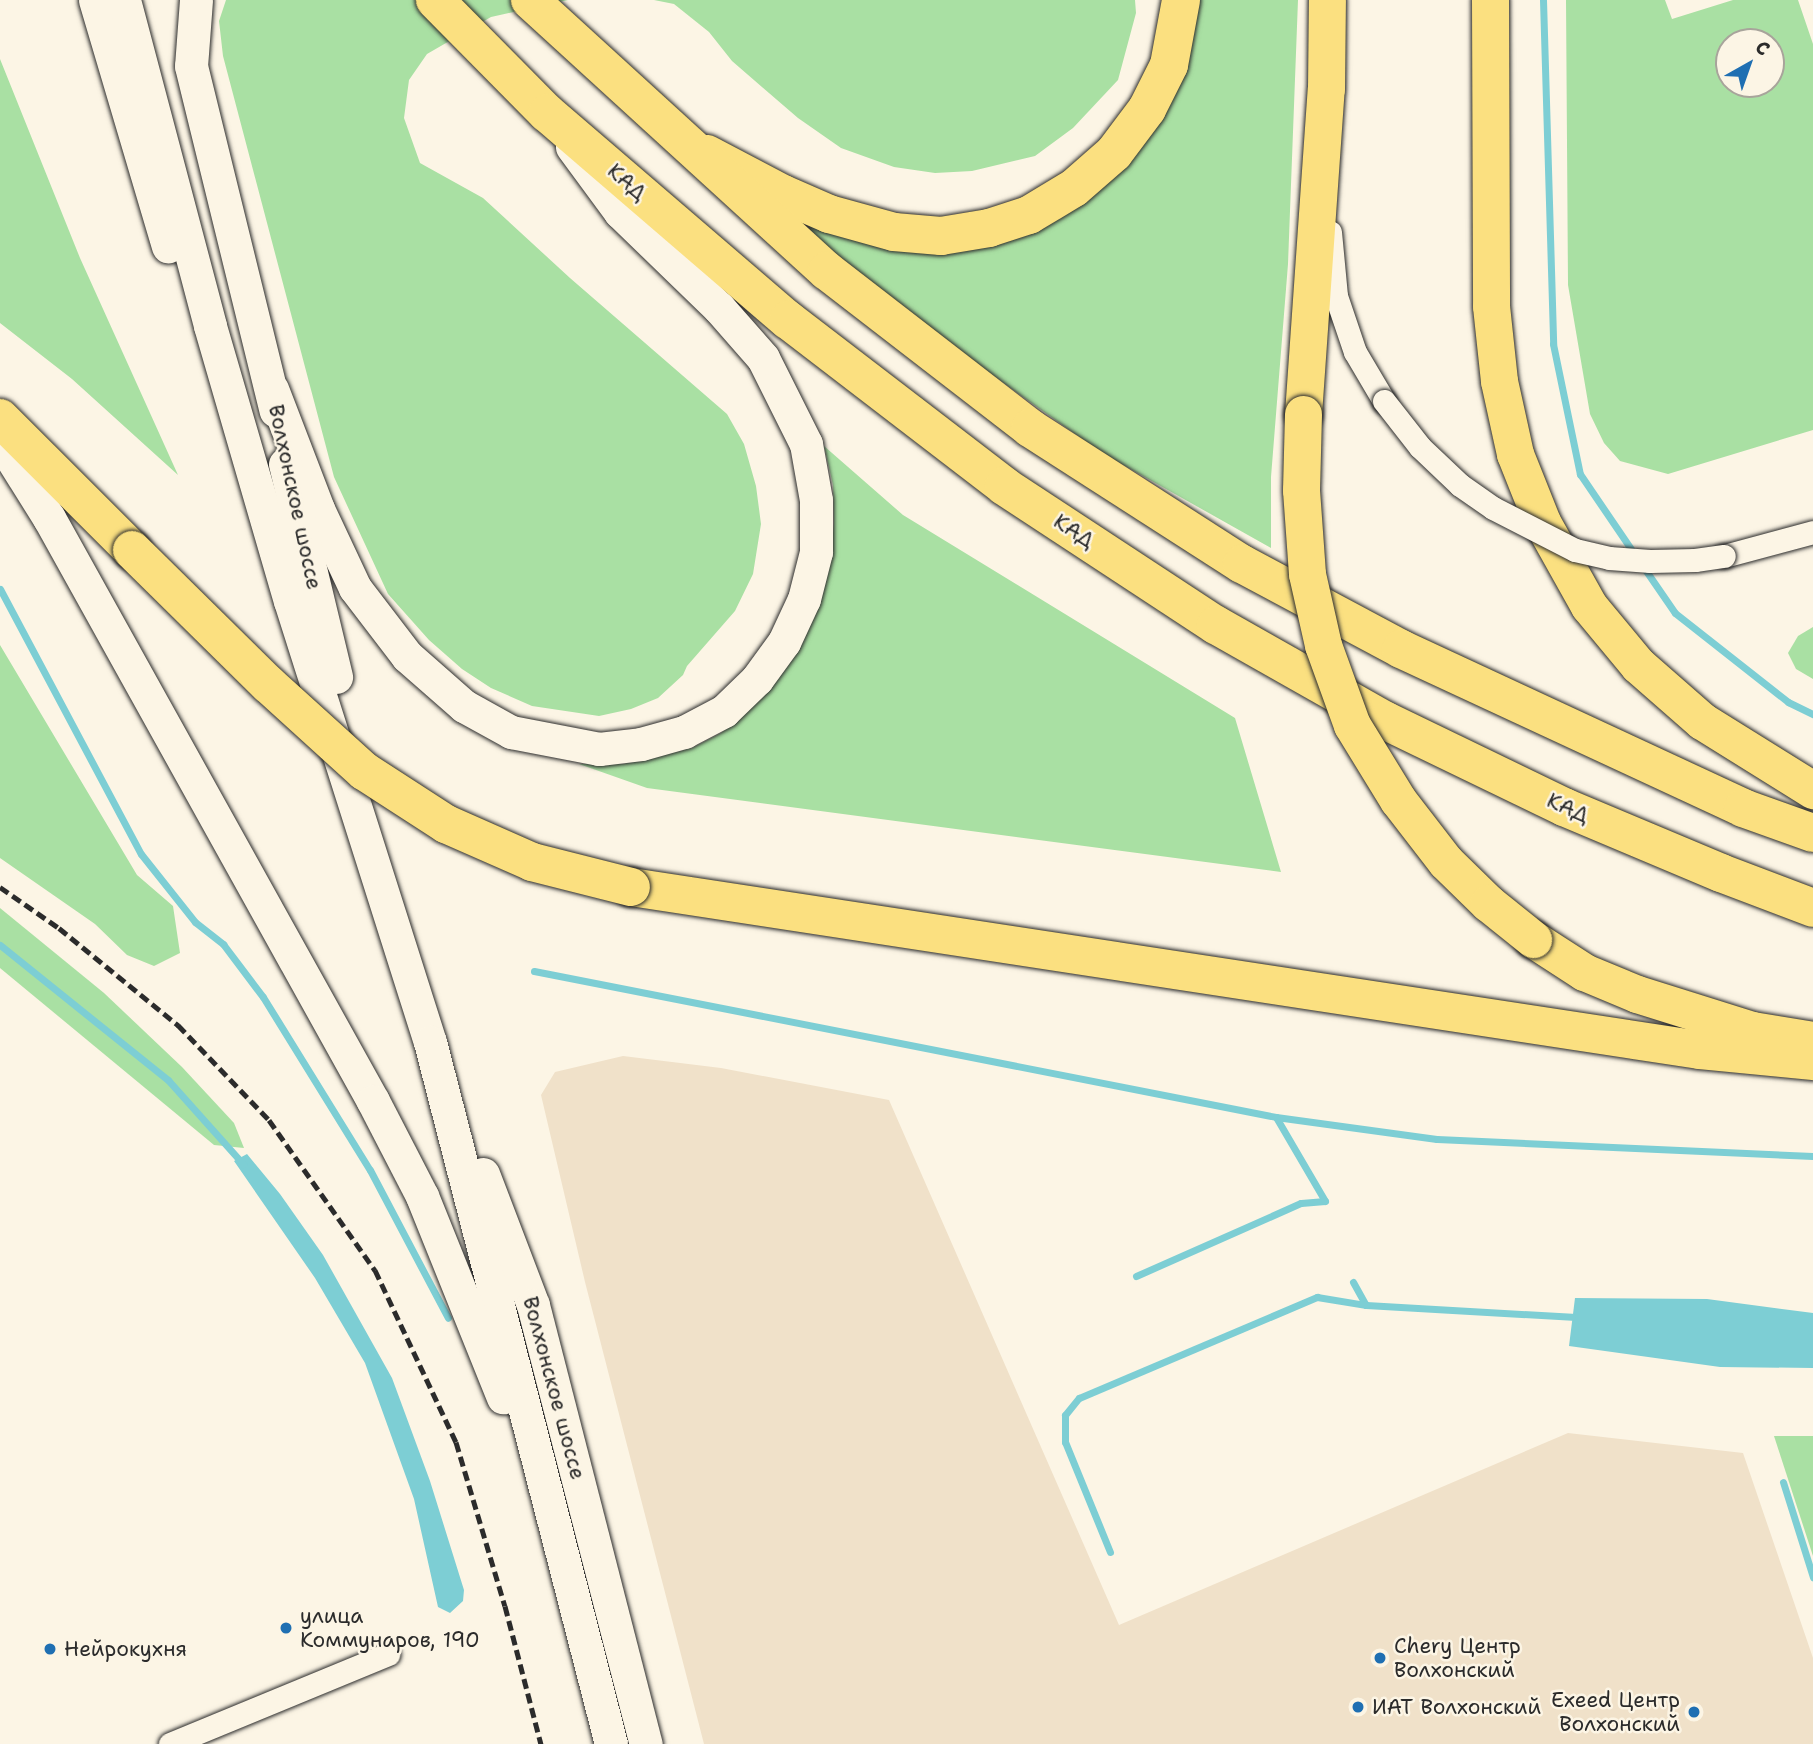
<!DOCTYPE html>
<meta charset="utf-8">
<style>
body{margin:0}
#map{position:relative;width:1813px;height:1744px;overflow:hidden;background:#fcf5e5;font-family:"Shantell Sans",sans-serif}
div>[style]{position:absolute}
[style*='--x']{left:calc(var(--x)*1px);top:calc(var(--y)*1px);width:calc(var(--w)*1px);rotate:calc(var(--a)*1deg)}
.built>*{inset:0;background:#f0e1c9}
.green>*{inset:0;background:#a9e0a3}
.water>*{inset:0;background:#7dced4}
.stream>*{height:7px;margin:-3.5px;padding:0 3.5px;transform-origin:3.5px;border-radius:3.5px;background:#7dced4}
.roads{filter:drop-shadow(0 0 2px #2b2b2b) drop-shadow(0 0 2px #2b2b2b)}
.minor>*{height:23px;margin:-11.5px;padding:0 11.5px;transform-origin:11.5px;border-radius:11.5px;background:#fcf5e5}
.secondary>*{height:33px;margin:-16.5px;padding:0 16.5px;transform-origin:16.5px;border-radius:16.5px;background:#fcf5e5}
.primary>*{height:37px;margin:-18.5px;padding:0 18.5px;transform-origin:18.5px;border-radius:18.5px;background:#fbe080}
.trunk>*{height:38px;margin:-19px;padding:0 19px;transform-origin:19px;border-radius:19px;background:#fbe080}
.motorway>*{height:38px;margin:-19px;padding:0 19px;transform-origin:19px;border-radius:19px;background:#fbe080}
.rail>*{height:5px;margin-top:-2.5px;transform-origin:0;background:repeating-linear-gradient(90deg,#2b2b2b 0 10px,transparent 0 15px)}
.bridges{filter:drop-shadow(0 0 2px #2b2b2b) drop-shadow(0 0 2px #2b2b2b)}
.minor-bridge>*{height:23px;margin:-11.5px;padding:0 11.5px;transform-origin:11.5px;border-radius:11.5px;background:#fcf5e5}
.primary-bridge>*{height:37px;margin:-18.5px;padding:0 18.5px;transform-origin:18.5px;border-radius:18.5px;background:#fbe080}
.trunk-bridge>*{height:38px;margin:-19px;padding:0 19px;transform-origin:19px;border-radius:19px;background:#fbe080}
.dots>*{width:19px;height:19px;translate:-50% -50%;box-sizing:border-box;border:4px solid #fcf5e5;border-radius:50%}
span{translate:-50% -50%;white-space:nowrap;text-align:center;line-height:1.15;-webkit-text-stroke:5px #fcf5e5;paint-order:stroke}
.street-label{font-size:21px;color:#2b2b2b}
.poi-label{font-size:21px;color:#2b2b2b}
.left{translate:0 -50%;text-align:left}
.right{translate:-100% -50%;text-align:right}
.north{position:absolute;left:1715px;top:28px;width:70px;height:70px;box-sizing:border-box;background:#fcf5e5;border:2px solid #a8a49b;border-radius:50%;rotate:40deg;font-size:19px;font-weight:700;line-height:28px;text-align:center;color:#2b2b2b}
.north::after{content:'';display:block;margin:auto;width:24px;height:32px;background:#1f6fb2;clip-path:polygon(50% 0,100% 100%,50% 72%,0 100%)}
</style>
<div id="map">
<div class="built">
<i style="clip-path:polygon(623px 1056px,721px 1068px,889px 1100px,1119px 1625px,1568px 1433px,1743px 1453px,1813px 1658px,1813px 1744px,704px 1744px,585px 1282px,541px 1095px,555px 1072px)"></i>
</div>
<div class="green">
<i style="clip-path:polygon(226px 0,568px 0,491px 17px,427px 54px,409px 80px,404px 118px,420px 163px,483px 198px,570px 278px,727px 414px,744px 444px,756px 486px,761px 524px,753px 574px,735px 611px,687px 666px,683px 675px,658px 698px,631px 709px,599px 716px,532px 706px,491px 688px,462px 669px,429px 640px,388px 594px,334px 477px,223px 56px,219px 21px)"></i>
<i style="clip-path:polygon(654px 0,1135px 0,1136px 13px,1118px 80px,1073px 128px,1035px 156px,972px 171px,935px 173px,894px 167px,841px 148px,798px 118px,732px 61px,709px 32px,674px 4px)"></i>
<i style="clip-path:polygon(1199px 0,1298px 0,1288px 264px,1271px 477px,1271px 548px,1102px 453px,943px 340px,807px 230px,811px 225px,1049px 220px)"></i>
<i style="clip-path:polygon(evenodd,1566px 0,1665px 0,1672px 19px,1733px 0,1798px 0,1813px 44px,1813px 430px,1668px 474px,1620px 461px,1604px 443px,1590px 414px,1568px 285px,1566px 0,1729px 42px,1771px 42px,1771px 84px,1729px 84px,1729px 42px)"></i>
<i style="clip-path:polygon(0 59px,80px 258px,178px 475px,72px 379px,0 323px)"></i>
<i style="clip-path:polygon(824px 446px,903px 515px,1235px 718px,1281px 872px,647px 788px,579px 764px,623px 764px,692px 748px,721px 733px,750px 708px,830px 563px,834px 523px,833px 485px)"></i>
<i style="clip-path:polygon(1813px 627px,1813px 679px,1796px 669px,1788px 653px,1798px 636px)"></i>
<i style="clip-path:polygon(0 645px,137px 875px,173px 906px,180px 953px,154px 966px,127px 955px,95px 924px,0 858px)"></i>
<i style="clip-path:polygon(0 908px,104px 993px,182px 1067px,234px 1123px,244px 1148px,214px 1145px,0 968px)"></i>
<i style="clip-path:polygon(1774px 1436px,1813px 1436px,1813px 1556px)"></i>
</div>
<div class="water">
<i style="clip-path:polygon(247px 1154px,280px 1194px,323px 1255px,392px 1378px,430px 1481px,464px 1590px,463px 1601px,450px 1613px,438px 1607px,414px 1499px,365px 1363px,315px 1278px,234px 1161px)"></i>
<i style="clip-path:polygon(1575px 1298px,1707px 1299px,1813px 1313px,1813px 1368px,1720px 1367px,1569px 1346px)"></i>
</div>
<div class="stream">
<i style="--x:1543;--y:0;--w:344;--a:88.3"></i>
<i style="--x:1553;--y:344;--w:133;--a:78.3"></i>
<i style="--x:1580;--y:474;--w:98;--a:55.8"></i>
<i style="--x:1642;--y:565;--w:58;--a:55.5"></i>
<i style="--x:1675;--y:613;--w:144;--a:38.2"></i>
<i style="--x:1788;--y:702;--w:28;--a:26"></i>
<i style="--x:0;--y:589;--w:300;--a:62"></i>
<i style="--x:141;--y:854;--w:87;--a:51.5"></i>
<i style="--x:195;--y:922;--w:36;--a:38"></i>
<i style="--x:223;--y:944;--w:66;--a:53"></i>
<i style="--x:263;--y:997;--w:203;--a:58.3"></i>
<i style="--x:370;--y:1170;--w:167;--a:62.2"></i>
<i style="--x:0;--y:945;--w:216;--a:38.8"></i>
<i style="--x:168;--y:1080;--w:113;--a:48.2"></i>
<i style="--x:534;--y:971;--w:756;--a:11.13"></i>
<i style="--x:1276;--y:1117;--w:162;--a:7.8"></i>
<i style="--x:1437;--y:1139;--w:376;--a:2.6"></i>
<i style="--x:1136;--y:1276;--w:180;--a:-23.9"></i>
<i style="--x:1301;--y:1203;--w:24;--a:-5"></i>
<i style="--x:1325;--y:1201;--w:97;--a:-120.3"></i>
<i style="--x:1353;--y:1282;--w:26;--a:61"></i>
<i style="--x:1366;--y:1305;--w:206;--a:3.3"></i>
<i style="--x:1783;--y:1482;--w:100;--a:72.5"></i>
<i style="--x:1110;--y:1552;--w:119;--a:-112.2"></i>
<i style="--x:1065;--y:1442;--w:27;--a:-90"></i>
<i style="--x:1065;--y:1415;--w:22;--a:-51"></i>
<i style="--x:1079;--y:1398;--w:259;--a:-23"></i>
<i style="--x:1317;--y:1297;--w:50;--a:9.3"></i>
</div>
<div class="roads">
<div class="minor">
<i style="--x:1330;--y:232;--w:64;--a:84.6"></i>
<i style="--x:1336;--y:296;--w:59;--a:71.3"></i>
<i style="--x:1355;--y:352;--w:57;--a:59.4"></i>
<i style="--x:1724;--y:556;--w:92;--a:-15.1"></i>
<i style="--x:170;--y:1744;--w:236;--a:-22.4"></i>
</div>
<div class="secondary">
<i style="--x:95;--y:0;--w:257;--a:73.5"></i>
<i style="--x:124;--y:0;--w:337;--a:75.2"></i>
<i style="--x:210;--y:326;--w:286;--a:73.8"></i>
<i style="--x:290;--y:601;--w:463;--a:72.4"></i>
<i style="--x:430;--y:1042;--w:725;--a:75.54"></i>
<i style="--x:196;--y:0;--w:66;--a:94.3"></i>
<i style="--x:191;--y:66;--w:355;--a:76.2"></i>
<i style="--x:272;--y:389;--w:129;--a:69"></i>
<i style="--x:318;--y:509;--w:87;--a:64.9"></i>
<i style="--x:355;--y:588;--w:86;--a:52.6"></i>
<i style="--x:407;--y:656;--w:76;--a:41.3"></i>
<i style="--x:464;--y:706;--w:54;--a:29"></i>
<i style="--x:511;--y:732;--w:90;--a:10.9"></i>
<i style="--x:599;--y:749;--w:42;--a:-6.8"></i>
<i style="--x:641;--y:744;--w:45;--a:-15.6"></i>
<i style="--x:684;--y:732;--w:45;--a:-27.7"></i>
<i style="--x:724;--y:711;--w:46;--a:-44.1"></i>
<i style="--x:757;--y:679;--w:46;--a:-53.9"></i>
<i style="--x:784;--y:642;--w:47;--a:-65.1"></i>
<i style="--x:804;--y:599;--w:49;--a:-75.7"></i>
<i style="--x:816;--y:552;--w:52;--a:-90"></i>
<i style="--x:816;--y:500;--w:57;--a:-100.1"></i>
<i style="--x:806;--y:444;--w:96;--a:-116.6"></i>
<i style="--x:763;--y:358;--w:67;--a:-131.3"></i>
<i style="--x:719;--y:308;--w:138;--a:-135.9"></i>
<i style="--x:620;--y:212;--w:81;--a:-126.4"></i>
<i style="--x:0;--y:440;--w:92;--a:57.9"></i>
<i style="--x:49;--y:518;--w:667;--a:60.94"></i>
<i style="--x:373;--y:1101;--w:107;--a:62.7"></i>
<i style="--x:422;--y:1196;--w:217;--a:68.1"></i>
<i style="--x:285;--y:464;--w:219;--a:76.5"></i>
<i style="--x:483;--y:1174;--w:140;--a:69.1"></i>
<i style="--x:533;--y:1305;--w:453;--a:75.6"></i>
</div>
<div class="primary">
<i style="--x:1490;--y:0;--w:306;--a:89.8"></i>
<i style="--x:1491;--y:306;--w:75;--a:83.9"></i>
<i style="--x:1499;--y:381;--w:75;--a:77.6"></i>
<i style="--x:1515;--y:454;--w:73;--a:68.3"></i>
<i style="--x:1542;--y:522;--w:96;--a:60.8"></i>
<i style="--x:1589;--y:606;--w:77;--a:50.3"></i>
<i style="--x:1638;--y:665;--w:85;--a:41.2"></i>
<i style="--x:1702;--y:721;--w:131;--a:31.9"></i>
<i style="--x:1303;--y:414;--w:326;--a:-86"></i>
<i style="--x:1326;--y:89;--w:89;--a:-89.4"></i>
<i style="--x:1533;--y:939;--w:61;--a:32.9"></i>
<i style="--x:1584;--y:972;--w:57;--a:22.5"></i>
<i style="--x:1637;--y:994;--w:121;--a:17.4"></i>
<i style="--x:1752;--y:1030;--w:62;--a:9.3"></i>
</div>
<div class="trunk">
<i style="--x:707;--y:154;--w:86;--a:27.8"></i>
<i style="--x:783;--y:194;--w:50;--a:23.5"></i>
<i style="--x:829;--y:214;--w:67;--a:15.5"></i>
<i style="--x:894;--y:232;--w:47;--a:4.9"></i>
<i style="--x:941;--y:236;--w:49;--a:-9.5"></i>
<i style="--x:989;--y:228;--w:42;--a:-18"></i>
<i style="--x:1029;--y:215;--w:52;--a:-31"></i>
<i style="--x:1074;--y:188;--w:53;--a:-41.2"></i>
<i style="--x:1114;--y:153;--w:55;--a:-53.1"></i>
<i style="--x:1147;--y:109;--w:49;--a:-63.4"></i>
<i style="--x:1169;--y:65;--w:66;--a:-79.5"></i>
<i style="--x:0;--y:418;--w:187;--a:45"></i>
<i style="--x:631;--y:887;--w:1081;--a:8.67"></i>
<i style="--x:1700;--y:1050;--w:114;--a:5.6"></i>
</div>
<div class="motorway">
<i style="--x:435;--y:0;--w:159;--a:45.3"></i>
<i style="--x:547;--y:113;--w:318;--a:40.7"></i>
<i style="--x:788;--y:320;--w:272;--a:37.5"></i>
<i style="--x:1004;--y:486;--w:254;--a:33.3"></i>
<i style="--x:1216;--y:625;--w:195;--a:29.5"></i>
<i style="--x:1386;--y:721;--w:198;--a:25.8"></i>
<i style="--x:1564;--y:807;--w:170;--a:22.8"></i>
<i style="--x:1721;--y:873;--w:98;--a:20.8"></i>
<i style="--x:530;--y:0;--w:402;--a:42.4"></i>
<i style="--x:827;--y:271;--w:257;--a:37.7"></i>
<i style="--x:1030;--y:428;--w:252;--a:32.7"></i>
<i style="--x:1242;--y:564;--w:180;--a:28.1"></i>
<i style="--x:1401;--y:649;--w:377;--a:24.9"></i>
<i style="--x:1743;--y:808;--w:74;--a:19.7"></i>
</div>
</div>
<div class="rail">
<i style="--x:0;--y:887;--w:72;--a:34.8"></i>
<i style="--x:59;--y:928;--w:154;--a:39.2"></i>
<i style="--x:178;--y:1025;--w:132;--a:46.2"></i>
<i style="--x:269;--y:1120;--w:184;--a:54.8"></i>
<i style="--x:375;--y:1270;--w:190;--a:64.8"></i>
<i style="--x:456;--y:1442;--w:171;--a:73.4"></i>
<i style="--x:505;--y:1606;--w:143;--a:75.4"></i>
</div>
<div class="bridges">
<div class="minor-bridge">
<i style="--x:1384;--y:401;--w:58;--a:52"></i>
<i style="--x:1420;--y:447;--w:55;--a:43.5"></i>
<i style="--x:1460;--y:485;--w:40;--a:34.9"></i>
<i style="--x:1493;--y:508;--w:92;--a:27.1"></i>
<i style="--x:1575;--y:550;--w:35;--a:13"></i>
<i style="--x:1609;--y:558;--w:41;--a:4.2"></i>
<i style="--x:1650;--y:561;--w:45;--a:-1.3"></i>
<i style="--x:1695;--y:560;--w:29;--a:-8"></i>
</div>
<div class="primary-bridge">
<i style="--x:1303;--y:414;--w:76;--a:91.5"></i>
<i style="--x:1301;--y:490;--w:84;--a:85.9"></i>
<i style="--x:1307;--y:574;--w:73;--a:77.3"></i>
<i style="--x:1323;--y:645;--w:85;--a:70.1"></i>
<i style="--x:1352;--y:725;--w:88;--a:58.5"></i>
<i style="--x:1398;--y:800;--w:78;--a:52.3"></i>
<i style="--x:1446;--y:862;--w:59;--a:44.3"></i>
<i style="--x:1488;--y:903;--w:58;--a:38.7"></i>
</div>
<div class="trunk-bridge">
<i style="--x:132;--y:550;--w:191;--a:44.6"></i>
<i style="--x:268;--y:684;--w:130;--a:42.2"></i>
<i style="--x:364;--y:771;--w:98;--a:32.9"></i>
<i style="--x:446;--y:824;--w:94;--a:23.8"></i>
<i style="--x:532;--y:862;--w:102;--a:14.2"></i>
</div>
</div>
<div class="dots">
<i style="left:286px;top:1628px;background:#1f6fb2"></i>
<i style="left:50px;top:1649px;background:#1f6fb2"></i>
<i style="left:1380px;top:1658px;background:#1f6fb2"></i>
<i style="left:1358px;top:1707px;background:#1f6fb2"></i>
<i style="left:1694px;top:1712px;background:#1f6fb2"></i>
</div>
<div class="street-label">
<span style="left:627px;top:182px;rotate:41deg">КАД</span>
<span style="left:295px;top:497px;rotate:78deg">Волхонское шоссе</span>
<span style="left:1074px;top:531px;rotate:33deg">КАД</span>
<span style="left:1568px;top:808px;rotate:24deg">КАД</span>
<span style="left:554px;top:1388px;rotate:75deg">Волхонское шоссе</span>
</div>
<div class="poi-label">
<span class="left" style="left:300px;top:1628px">улица<br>Коммунаров, 190</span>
<span class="left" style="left:1394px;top:1658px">Chery Центр<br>Волхонский</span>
<span class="left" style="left:64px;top:1649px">Нейрокухня</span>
<span class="right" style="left:1680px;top:1712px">Exeed Центр<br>Волхонский</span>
<span class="left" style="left:1372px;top:1707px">ИАТ Волхонский</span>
</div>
<div class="north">С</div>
</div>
